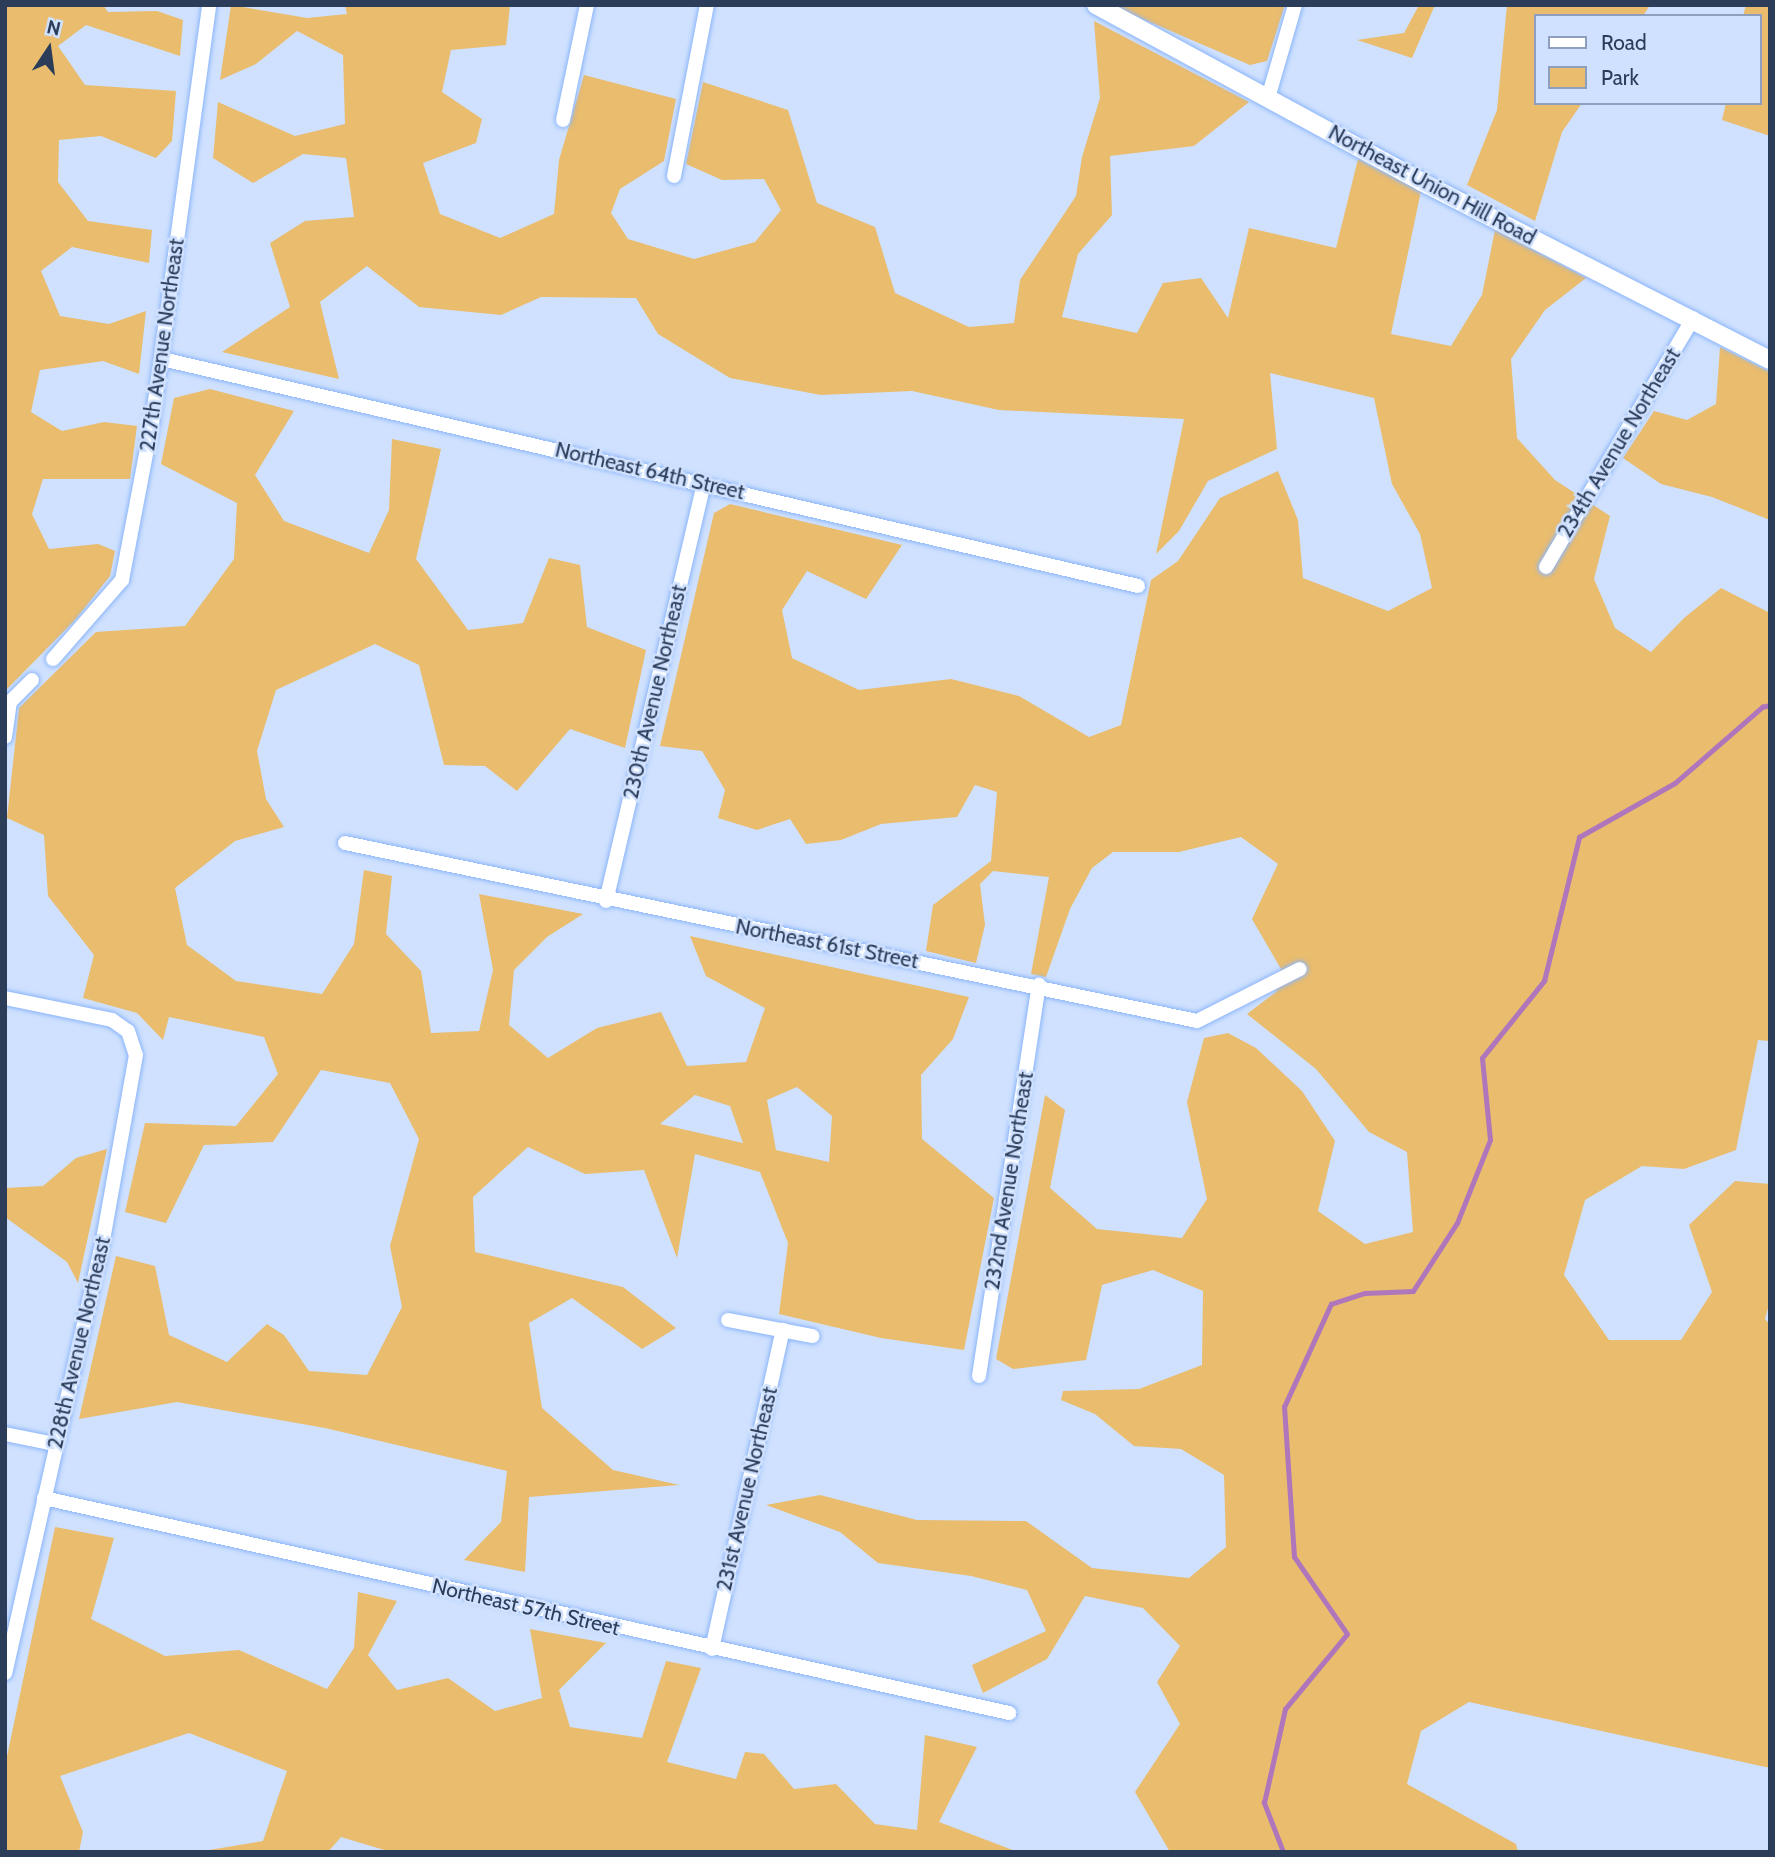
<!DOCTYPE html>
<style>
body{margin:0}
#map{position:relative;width:1775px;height:1857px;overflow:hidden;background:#cfe1fe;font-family:Cabin,sans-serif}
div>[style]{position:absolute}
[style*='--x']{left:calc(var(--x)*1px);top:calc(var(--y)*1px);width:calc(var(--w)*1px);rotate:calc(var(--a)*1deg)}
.green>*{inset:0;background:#e9bc6e}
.stream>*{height:4.5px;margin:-2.25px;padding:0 2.25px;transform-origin:2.25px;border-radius:2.25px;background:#af76bc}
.roads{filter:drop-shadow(0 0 2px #8bb5fa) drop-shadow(0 0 2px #8bb5fa)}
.minor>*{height:14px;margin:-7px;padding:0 7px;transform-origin:7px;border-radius:7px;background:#fff}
.tertiary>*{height:18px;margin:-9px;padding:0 9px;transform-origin:9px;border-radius:9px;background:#fff}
span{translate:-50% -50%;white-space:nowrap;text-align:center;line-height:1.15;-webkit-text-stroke:5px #cfe1fe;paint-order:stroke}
.street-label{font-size:21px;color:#2b3d59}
.frame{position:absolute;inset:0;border:7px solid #2b3d59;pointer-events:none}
.legend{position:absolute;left:1534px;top:14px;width:228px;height:91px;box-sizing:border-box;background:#cfe1fe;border:2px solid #8d9fbc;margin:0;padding:9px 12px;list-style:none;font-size:21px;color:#2b3d59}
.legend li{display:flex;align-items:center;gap:14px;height:35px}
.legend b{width:35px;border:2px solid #8d9fbc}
.north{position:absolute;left:14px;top:14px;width:70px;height:70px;-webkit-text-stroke:5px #cfe1fe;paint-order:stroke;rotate:13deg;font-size:19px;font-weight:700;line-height:28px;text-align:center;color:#2b3d59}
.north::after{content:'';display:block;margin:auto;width:24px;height:32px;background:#2b3d59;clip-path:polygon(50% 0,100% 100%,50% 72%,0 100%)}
</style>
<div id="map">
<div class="green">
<i style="clip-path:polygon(5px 5px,103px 5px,108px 12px,157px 11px,183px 20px,180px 56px,86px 25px,58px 46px,85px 85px,176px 91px,172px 141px,156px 158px,101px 136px,59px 140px,58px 182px,88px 221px,152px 230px,149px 263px,72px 247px,41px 271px,60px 316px,109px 324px,146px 311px,139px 374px,103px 361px,40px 370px,31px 412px,62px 431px,104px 422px,137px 426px,130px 479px,43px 479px,32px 514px,49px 549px,98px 544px,115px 551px,110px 576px,75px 620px,5px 691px)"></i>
<i style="clip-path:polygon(231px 5px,307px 18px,347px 14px,345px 5px,510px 5px,506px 45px,451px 50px,442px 92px,482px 119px,476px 143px,423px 163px,440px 214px,500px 238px,554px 214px,559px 160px,584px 75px,676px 99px,664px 161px,620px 189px,611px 213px,628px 239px,694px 259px,755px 242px,781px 210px,764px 179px,722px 180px,686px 164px,703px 82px,788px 110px,817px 203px,875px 227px,895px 293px,969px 327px,1014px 323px,1020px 280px,1076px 196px,1082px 157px,1100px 98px,1094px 21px,1249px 102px,1194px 146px,1110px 156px,1112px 215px,1078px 254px,1062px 317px,1137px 333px,1163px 283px,1201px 278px,1228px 318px,1249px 228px,1336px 248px,1358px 159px,1421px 191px,1391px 334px,1451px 346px,1482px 295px,1495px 230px,1586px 278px,1545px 310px,1511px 359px,1517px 438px,1555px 480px,1610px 516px,1594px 579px,1615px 628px,1651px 652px,1684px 618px,1721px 588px,1770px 613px,1770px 1041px,1758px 1040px,1736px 1150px,1684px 1169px,1642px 1166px,1585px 1200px,1564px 1275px,1609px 1340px,1681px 1340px,1712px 1292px,1689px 1225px,1735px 1181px,1770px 1184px,1770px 1301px,1765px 1319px,1770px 1325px,1770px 1768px,1469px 1702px,1421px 1731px,1407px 1784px,1516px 1844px,1518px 1852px,1170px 1852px,1135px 1792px,1180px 1724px,1157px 1682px,1180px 1646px,1143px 1608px,1085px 1596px,1047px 1659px,983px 1693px,972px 1665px,1046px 1631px,1027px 1590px,971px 1576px,878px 1563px,840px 1532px,766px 1505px,820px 1495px,917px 1520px,1026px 1521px,1092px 1568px,1189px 1578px,1226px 1547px,1224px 1475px,1181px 1449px,1134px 1446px,1095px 1414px,1061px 1400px,1063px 1391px,1139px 1389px,1202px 1365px,1203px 1291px,1153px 1270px,1102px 1285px,1086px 1360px,1013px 1369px,996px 1359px,1045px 1095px,1065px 1110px,1050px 1188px,1097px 1229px,1182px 1238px,1207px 1199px,1187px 1102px,1204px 1038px,1228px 1033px,1256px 1048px,1302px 1091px,1335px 1141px,1318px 1211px,1365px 1244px,1413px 1232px,1407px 1152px,1369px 1132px,1316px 1069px,1247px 1014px,1276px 992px,1281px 969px,1252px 919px,1278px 864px,1241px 837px,1179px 852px,1113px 852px,1092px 868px,1070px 909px,1046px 977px,1031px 974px,1049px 877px,993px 871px,980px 884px,985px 925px,976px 963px,926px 951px,933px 905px,991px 861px,997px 792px,975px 785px,957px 817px,881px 824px,841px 840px,806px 844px,790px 819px,757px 830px,718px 818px,725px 790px,702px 751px,660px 746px,714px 513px,730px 504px,902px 545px,866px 599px,807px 571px,782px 610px,792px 658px,859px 690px,951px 679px,1019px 696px,1089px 737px,1121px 725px,1151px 580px,1178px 561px,1220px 498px,1278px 471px,1298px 520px,1303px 578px,1388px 611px,1432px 588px,1420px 534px,1392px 484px,1374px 398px,1270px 373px,1277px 449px,1208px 481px,1179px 531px,1156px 554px,1184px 419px,999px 410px,912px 391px,821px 395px,730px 378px,658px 334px,636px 298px,541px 297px,501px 315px,419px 307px,367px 266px,320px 302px,339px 379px,222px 352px,290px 307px,270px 243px,305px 221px,354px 217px,346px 158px,303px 154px,253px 183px,213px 158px,218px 102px,295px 136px,345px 124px,343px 55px,297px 31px,256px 64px,220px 80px)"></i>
<i style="clip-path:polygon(1110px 5px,1285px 5px,1267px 61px,1250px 65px)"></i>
<i style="clip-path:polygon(1419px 5px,1435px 5px,1412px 58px,1357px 40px,1404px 33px)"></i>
<i style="clip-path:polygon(1507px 5px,1650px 5px,1643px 16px,1535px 16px,1535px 103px,1582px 103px,1562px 132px,1535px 221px,1467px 185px,1497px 110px)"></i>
<i style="clip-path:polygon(1746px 5px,1770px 5px,1770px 136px,1722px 120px,1726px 103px,1759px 103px,1759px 16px,1743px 16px)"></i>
<i style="clip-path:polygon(1720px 347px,1770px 372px,1770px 520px,1712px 497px,1661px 484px,1623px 458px,1654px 411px,1687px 420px,1716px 404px)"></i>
<i style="clip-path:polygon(evenodd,210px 389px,294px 411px,255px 475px,284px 521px,369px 553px,389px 510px,392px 439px,441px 449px,416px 559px,468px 630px,523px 623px,549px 558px,580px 565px,587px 627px,646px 650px,625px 748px,570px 729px,517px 791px,485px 766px,444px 765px,419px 665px,375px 644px,276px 690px,257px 751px,266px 799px,284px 827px,235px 841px,175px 888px,187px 945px,236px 981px,322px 994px,354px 944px,364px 870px,392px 876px,386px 934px,421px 971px,431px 1033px,479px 1031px,493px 970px,479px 894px,583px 914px,547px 937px,514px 970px,509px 1025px,548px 1058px,597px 1028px,661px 1012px,687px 1066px,746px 1062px,765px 1008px,706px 976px,690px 936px,969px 997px,953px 1039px,921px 1075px,922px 1139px,994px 1198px,964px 1350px,881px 1338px,779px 1314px,788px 1243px,760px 1172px,695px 1154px,677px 1258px,644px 1170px,585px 1174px,528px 1147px,473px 1197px,475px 1252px,623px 1287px,676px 1328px,642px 1349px,572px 1298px,529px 1323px,542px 1408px,613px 1470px,679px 1485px,529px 1497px,525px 1572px,464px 1560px,501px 1522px,507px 1471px,325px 1428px,177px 1402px,79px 1419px,116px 1256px,155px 1266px,169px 1335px,227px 1362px,267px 1324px,284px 1335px,309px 1371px,367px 1375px,402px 1307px,390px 1246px,419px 1139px,390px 1083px,321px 1070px,273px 1142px,204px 1145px,166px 1223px,125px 1212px,145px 1123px,236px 1126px,278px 1074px,264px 1037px,169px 1017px,163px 1040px,137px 1013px,83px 998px,94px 955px,48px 896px,44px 835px,7px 818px,19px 708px,96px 632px,185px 626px,234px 559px,237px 503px,161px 464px,174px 398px,210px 389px,797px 1087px,832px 1116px,829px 1162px,776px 1150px,767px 1100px,797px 1087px,210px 389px,695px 1095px,730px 1106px,743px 1143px,660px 1124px,695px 1095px)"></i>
<i style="clip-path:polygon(107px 1149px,78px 1283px,67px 1262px,5px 1217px,5px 1188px,43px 1186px,76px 1158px)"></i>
<i style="clip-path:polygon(55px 1527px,114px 1538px,91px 1619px,165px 1656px,239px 1650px,327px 1689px,354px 1648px,358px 1592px,397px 1601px,368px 1655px,397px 1690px,448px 1678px,495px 1711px,542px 1698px,530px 1629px,606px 1643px,559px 1690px,570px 1727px,642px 1738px,666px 1661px,701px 1668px,667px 1762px,736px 1779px,745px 1752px,764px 1754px,794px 1789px,836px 1784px,875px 1824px,917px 1830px,925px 1735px,977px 1747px,939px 1822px,1018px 1852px,391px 1852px,341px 1837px,328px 1852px,197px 1852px,263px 1841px,287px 1771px,189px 1733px,60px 1776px,83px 1832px,79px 1852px,5px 1852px,5px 1766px)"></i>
</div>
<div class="stream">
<i style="--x:1283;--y:1852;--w:53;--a:-111.2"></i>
<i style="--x:1264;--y:1803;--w:96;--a:-77.4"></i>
<i style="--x:1285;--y:1709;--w:97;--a:-50.4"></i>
<i style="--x:1347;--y:1634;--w:93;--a:-124.5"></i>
<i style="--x:1294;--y:1557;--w:150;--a:-93.8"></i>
<i style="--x:1284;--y:1407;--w:113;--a:-65.5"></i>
<i style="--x:1331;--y:1304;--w:36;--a:-18"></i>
<i style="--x:1365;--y:1293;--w:48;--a:-2.4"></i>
<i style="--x:1413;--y:1291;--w:81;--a:-57.1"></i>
<i style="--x:1457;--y:1223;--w:89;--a:-68.3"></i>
<i style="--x:1490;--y:1140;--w:82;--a:-95.6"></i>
<i style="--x:1482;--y:1058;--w:99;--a:-51.2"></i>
<i style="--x:1544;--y:981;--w:148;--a:-76.3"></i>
<i style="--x:1579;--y:837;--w:110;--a:-29.4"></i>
<i style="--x:1675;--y:783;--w:116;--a:-41.1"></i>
<i style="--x:1762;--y:707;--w:8;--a:-14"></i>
</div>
<div class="roads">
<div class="minor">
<i style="--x:1268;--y:98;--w:97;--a:-73.8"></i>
<i style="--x:563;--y:120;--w:117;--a:-78.2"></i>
<i style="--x:674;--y:176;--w:174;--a:-79.1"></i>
<i style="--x:162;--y:359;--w:1002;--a:13.09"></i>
<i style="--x:1546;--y:567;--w:289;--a:-59.4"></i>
<i style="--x:53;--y:659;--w:105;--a:-48.9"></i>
<i style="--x:122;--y:580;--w:160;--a:-79.2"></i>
<i style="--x:152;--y:423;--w:422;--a:-82.2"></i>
<i style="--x:5;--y:737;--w:35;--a:-82"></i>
<i style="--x:10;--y:702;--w:31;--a:-45"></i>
<i style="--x:345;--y:843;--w:870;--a:11.8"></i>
<i style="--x:1197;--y:1021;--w:115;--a:-26.8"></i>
<i style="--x:606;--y:901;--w:428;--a:-76.8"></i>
<i style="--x:5;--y:998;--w:109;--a:11.6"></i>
<i style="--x:112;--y:1020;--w:19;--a:35"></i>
<i style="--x:128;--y:1031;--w:25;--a:72"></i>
<i style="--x:136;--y:1055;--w:183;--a:100.1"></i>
<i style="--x:104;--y:1235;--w:449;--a:102.7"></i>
<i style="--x:728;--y:1320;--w:86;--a:10.8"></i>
<i style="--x:979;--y:1376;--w:396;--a:-81.3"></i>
<i style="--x:5;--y:1434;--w:50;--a:11.5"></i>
<i style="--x:44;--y:1498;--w:989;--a:12.56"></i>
<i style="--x:712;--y:1649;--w:327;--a:-77.5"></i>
</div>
<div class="tertiary">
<i style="--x:1096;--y:5;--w:371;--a:28.5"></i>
<i style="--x:1422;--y:182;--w:391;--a:27.1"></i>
</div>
</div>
<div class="street-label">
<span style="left:1432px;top:185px;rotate:28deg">Northeast Union Hill Road</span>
<span style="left:162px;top:345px;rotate:-82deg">227th Avenue Northeast</span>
<span style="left:1619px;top:443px;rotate:-59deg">234th Avenue Northeast</span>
<span style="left:650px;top:471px;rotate:13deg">Northeast 64th Street</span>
<span style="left:655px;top:692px;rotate:-77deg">230th Avenue Northeast</span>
<span style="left:827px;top:944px;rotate:11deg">Northeast 61st Street</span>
<span style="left:1009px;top:1181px;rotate:-81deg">232nd Avenue Northeast</span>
<span style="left:79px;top:1343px;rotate:-77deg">228th Avenue Northeast</span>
<span style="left:747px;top:1489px;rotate:-77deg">231st Avenue Northeast</span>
<span style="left:526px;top:1607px;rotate:13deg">Northeast 57th Street</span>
</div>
<div class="frame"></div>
<ul class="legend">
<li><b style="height:9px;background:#fff"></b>Road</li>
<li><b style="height:19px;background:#e9bc6e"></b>Park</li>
</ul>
<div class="north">N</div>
</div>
